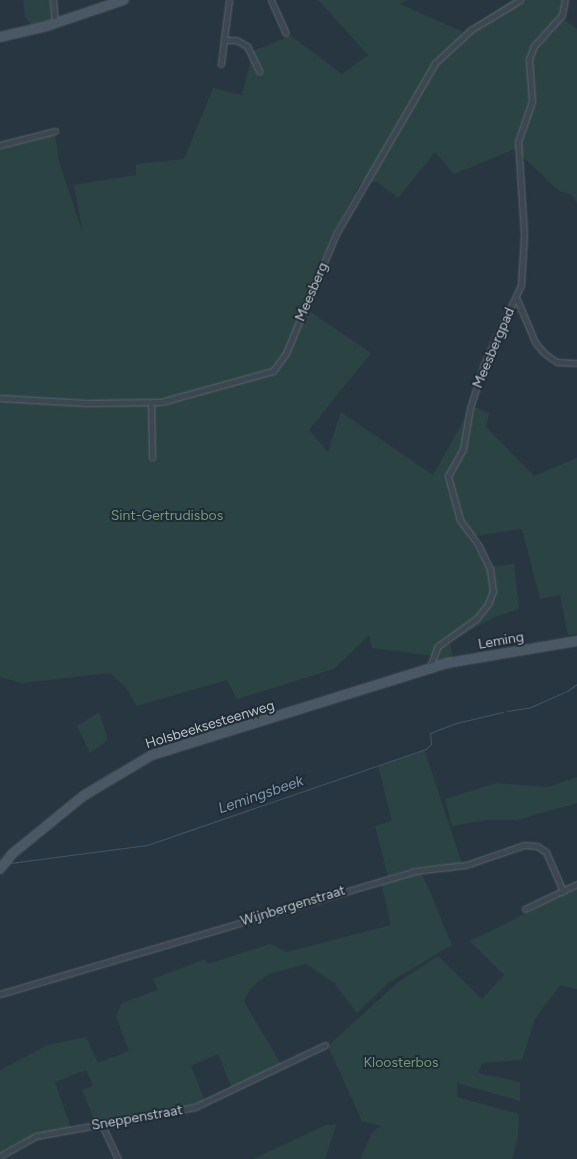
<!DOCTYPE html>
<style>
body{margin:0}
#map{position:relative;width:577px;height:1159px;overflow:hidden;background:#283641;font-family:Figtree,sans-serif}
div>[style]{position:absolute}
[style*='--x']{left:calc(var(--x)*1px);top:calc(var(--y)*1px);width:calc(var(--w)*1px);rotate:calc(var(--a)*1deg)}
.green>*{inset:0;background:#2b4443}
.stream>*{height:1px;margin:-0.5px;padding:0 0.5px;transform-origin:0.5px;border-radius:0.5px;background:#3f5669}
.roads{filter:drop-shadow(0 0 1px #5a656e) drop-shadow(0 0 1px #5a656e)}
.street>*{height:5px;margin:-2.5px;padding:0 2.5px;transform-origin:2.5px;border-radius:2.5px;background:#3c4751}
.secondary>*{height:8px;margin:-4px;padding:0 4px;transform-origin:4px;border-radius:4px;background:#4a5764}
span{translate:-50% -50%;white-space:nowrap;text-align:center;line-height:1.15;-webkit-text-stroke:4px #202c36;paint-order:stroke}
.street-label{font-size:14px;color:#b9c2cb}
.park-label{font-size:14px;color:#719b75}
.water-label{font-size:15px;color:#7b96ac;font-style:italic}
</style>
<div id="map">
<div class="green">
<i style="clip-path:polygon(23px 0,52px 0,54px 19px,31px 25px,25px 17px)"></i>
<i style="clip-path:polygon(318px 0,406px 0,400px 4px,463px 32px,511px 0,567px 0,563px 19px,577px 29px,577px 203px,571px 194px,559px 191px,515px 149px,454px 174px,435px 152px,398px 198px,377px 182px,360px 183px,331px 237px,302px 306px,371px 353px,309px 430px,328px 452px,341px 412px,433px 475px,472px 406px,489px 413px,486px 427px,534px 476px,577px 458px,577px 634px,568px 635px,560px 595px,540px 599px,522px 529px,467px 537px,489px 567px,514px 564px,519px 609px,494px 617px,450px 642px,453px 658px,434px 661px,434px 656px,372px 648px,369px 635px,334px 669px,237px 699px,227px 680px,137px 706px,126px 688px,110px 673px,22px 683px,0 677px,0 149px,55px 135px,60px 165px,83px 234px,74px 185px,136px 175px,136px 164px,184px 159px,213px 88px,242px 95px,253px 51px,291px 36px,342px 74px,368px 55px)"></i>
<i style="clip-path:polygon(99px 712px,108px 740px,90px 753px,77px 726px)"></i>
<i style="clip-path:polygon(425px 751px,462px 864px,416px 867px,388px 876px,375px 826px,392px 821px,378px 766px)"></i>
<i style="clip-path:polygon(577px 777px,577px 803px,517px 820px,486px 820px,452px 826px,445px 799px,496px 783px,548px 787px)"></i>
<i style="clip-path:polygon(421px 871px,452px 945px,388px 983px,357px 1013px,334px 983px,306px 964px,268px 974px,251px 988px,244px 1002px,281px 1064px,232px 1088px,218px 1054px,191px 1066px,205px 1101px,182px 1108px,96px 1124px,82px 1090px,93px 1086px,86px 1070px,55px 1082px,71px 1128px,22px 1141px,0 1153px,0 1070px,48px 1045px,86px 1037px,98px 1063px,129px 1051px,116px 1016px,122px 1003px,158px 990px,153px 979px,205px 959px,208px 964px,270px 944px,287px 952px,391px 925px,381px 882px)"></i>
<i style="clip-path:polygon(577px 888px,577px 989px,560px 985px,535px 1019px,522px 1060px,482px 1063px,478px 1073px,520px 1082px,520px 1101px,457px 1083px,457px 1097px,519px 1114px,518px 1137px,512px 1159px,360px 1159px,373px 1131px,382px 1126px,362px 1121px,328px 1046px,397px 983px,438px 956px,482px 999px,504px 975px,470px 941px)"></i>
<i style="clip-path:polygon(326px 1125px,336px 1125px,325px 1159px,253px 1159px)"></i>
</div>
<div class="stream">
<i style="--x:507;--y:711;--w:24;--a:-9"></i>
<i style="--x:531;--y:707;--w:39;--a:-24"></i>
<i style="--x:567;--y:691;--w:12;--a:-35"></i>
<i style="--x:10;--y:863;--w:138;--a:-7.5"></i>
<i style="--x:147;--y:845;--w:295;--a:-19"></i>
<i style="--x:426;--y:749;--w:7;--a:-45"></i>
<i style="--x:431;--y:744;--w:11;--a:-95"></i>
<i style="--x:430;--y:733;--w:28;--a:-21"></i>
<i style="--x:456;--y:723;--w:48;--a:-13.2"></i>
</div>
<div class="roads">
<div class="street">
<i style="--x:53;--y:0;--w:24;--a:85"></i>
<i style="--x:271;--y:0;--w:36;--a:66"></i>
<i style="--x:224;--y:40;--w:12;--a:0"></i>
<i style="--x:236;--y:40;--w:13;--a:29"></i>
<i style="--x:247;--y:46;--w:28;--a:64"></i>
<i style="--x:221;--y:64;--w:64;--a:-82.9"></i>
<i style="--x:0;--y:145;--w:57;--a:-14.3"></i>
<i style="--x:516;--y:297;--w:49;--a:67.1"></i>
<i style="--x:535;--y:342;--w:14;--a:51"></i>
<i style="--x:544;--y:353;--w:16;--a:35"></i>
<i style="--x:557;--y:362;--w:20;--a:3"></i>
<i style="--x:0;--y:398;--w:86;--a:3.3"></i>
<i style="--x:86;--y:403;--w:75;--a:-0.8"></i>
<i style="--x:161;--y:402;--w:116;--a:-15.5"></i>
<i style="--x:273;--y:371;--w:22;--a:-54"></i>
<i style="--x:286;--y:353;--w:129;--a:-67.2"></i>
<i style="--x:336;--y:234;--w:198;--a:-59.9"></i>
<i style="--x:435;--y:63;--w:50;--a:-42.6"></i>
<i style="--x:472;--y:29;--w:56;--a:-31.1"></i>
<i style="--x:151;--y:403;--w:54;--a:88.9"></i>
<i style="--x:429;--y:669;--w:25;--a:-69"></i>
<i style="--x:438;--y:646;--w:47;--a:-35.4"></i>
<i style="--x:476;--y:619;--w:19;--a:-51"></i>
<i style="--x:488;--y:604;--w:14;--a:-69"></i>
<i style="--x:493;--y:591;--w:22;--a:-98"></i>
<i style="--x:490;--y:569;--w:25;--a:-116"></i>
<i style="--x:479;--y:546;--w:32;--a:-126"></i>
<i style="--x:460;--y:520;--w:46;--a:-105.3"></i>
<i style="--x:448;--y:476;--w:31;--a:-61"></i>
<i style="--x:463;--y:449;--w:42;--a:-80.3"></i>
<i style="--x:470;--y:408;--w:46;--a:-72.3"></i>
<i style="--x:484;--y:364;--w:87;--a:-64.9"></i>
<i style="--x:521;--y:285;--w:51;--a:-86.6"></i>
<i style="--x:524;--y:234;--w:92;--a:-93.7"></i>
<i style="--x:518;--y:142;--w:43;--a:-71.1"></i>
<i style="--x:532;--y:101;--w:42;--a:-94.1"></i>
<i style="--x:529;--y:59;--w:14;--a:-69"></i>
<i style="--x:534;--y:46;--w:42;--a:-47.9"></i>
<i style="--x:562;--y:15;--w:15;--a:-79"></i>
<i style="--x:525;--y:909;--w:58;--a:-25.7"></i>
<i style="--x:0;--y:994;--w:432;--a:-16.5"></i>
<i style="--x:414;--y:871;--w:52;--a:-6.6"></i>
<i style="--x:466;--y:865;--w:61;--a:-19"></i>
<i style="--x:524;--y:845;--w:13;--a:4"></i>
<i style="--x:537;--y:846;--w:11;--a:34"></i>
<i style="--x:546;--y:852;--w:43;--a:66.4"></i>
<i style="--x:102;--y:1125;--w:38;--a:65"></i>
<i style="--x:0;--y:1156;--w:41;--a:-29.1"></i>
<i style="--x:36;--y:1136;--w:162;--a:-10.3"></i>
<i style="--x:195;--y:1107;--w:144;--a:-25.5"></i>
</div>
<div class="secondary">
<i style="--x:0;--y:37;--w:48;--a:-13.2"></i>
<i style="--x:47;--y:26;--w:81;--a:-18.7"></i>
<i style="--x:0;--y:869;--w:19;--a:-51"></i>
<i style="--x:12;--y:854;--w:92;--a:-39.2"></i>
<i style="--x:83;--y:796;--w:80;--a:-30.7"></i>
<i style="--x:152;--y:755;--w:310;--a:-17.3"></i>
<i style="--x:448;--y:663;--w:131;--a:-9.7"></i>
</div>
</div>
<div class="street-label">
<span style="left:312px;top:292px;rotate:-67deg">Meesberg</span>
<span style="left:494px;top:348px;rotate:-67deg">Meesbergpad</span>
<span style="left:501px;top:641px;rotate:-10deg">Leming</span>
<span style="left:210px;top:725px;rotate:-17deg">Holsbeeksesteenweg</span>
<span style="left:293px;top:906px;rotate:-17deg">Wijnbergenstraat</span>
<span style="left:137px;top:1118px;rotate:-10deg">Sneppenstraat</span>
</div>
<div class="park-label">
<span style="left:167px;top:516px">Sint-Gertrudisbos</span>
<span style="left:401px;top:1063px">Kloosterbos</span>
</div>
<div class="water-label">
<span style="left:261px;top:795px;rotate:-19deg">Lemingsbeek</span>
</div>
</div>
